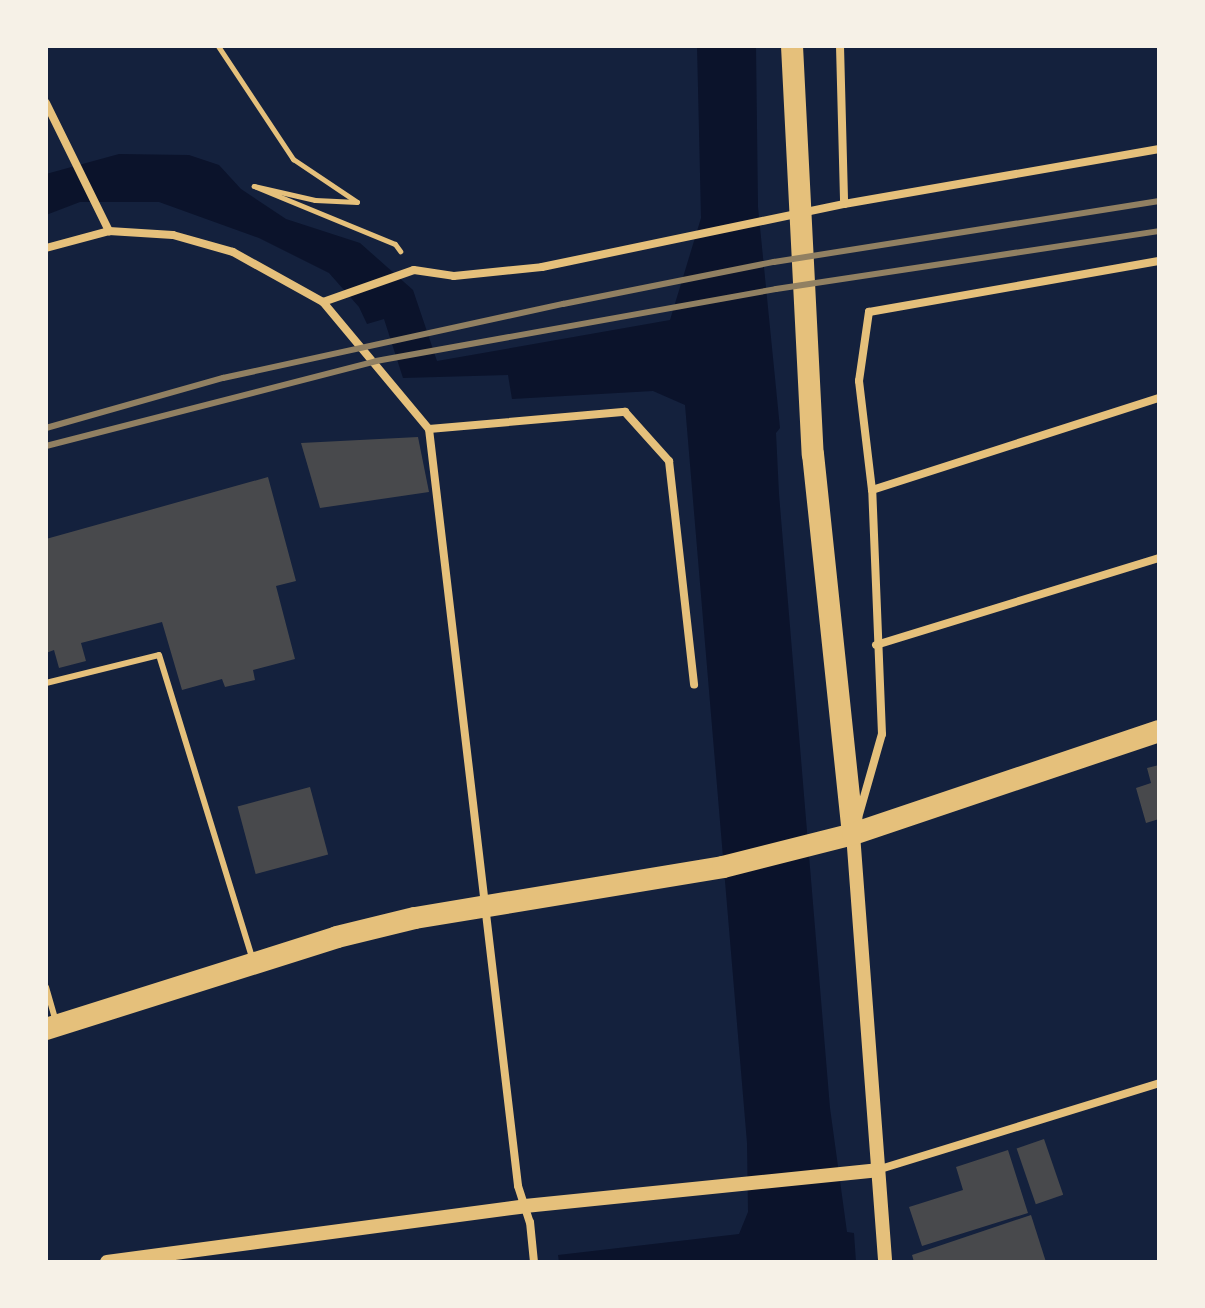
<!DOCTYPE html>
<style>
body{margin:0}
#map{position:relative;width:1205px;height:1308px;overflow:hidden;background:#14213d;font-family:"Source Serif 4",serif}
div>[style]{position:absolute}
[style*='--x']{left:calc(var(--x)*1px);top:calc(var(--y)*1px);width:calc(var(--w)*1px);rotate:calc(var(--a)*1deg)}
.water>*{inset:0;background:#0b132b}
.building>*{inset:0;background:#48494c;transform-origin:0 0}
.path>*{height:5px;margin:-2.5px;padding:0 2.5px;transform-origin:2.5px;border-radius:2.5px;background:#e5c07b}
.service>*{height:6px;margin:-3px;padding:0 3px;transform-origin:3px;border-radius:3px;background:#e5c07b}
.minor>*{height:8px;margin:-4px;padding:0 4px;transform-origin:4px;border-radius:4px;background:#e5c07b}
.tertiary>*{height:14px;margin:-7px;padding:0 7px;transform-origin:7px;border-radius:7px;background:#e5c07b}
.trunk>*{height:22px;margin:-11px;padding:0 11px;transform-origin:11px;border-radius:11px;background:#e5c07b}
.rail>*{height:6px;margin:-3px;padding:0 3px;transform-origin:3px;border-radius:3px;background:#918062}
span{translate:-50% -50%;white-space:nowrap;text-align:center;line-height:1.15;-webkit-text-stroke:8px #f6f1e7;paint-order:stroke}
.frame{position:absolute;inset:0;border:48px solid #f6f1e7;pointer-events:none}
</style>
<div id="map">
<div class="water">
<i style="clip-path:polygon(697px 46px,756px 46px,758px 207px,780px 428px,776px 433px,779px 494px,830px 1108px,847px 1232px,854px 1233px,856px 1262px,559px 1262px,558px 1255px,739px 1234px,748px 1212px,747px 1143px,685px 405px,653px 391px,512px 399px,508px 375px,403px 378px,384px 319px,367px 324px,359px 307px,329px 273px,259px 238px,159px 202px,80px 202px,46px 215px,46px 174px,119px 154px,189px 155px,219px 165px,241px 189px,286px 219px,360px 243px,413px 290px,437px 361px,670px 320px,701px 218px)"></i>
</div>
<div class="building">
<i style="clip-path:polygon(418px 437px,429px 492px,320px 508px,301px 443px)"></i>
<i style="clip-path:polygon(268px 477px,296px 581px,276px 586px,295px 659px,253px 670px,255px 680px,225px 687px,222px 679px,182px 690px,162px 622px,81px 643px,86px 661px,59px 668px,54px 650px,46px 653px,46px 539px)"></i>
<i style="clip-path:polygon(1159px 765px,1159px 819px,1146px 823px,1136px 788px,1151px 783px,1147px 768px)"></i>
<i style="left:310px;top:787px;width:70px;height:75px;rotate:75deg"></i>
<i style="left:1044px;top:1139px;width:59px;height:29px;rotate:71deg"></i>
<i style="clip-path:polygon(1008px 1150px,1028px 1213px,922px 1246px,909px 1207px,963px 1190px,956px 1167px)"></i>
<i style="clip-path:polygon(1031px 1215px,1046px 1262px,914px 1262px,912px 1255px)"></i>
</div>
<div class="path">
<i style="--x:218;--y:46;--w:136;--a:56.4"></i>
<i style="--x:293;--y:159;--w:77;--a:33.9"></i>
<i style="--x:357;--y:202;--w:42;--a:-177.3"></i>
<i style="--x:315;--y:200;--w:63;--a:-167.1"></i>
<i style="--x:254;--y:186;--w:152;--a:22.4"></i>
<i style="--x:395;--y:244;--w:9;--a:54"></i>
</div>
<div class="service">
<i style="--x:46;--y:683;--w:116;--a:-13.9"></i>
<i style="--x:159;--y:655;--w:319;--a:72.9"></i>
<i style="--x:46;--y:987;--w:37;--a:74"></i>
</div>
<div class="minor">
<i style="--x:840;--y:46;--w:158;--a:88.5"></i>
<i style="--x:46;--y:103;--w:143;--a:63.8"></i>
<i style="--x:46;--y:248;--w:65;--a:-15.1"></i>
<i style="--x:109;--y:231;--w:64;--a:3.6"></i>
<i style="--x:173;--y:235;--w:62;--a:15.8"></i>
<i style="--x:233;--y:252;--w:103;--a:29.1"></i>
<i style="--x:323;--y:302;--w:96;--a:-19.4"></i>
<i style="--x:414;--y:270;--w:40;--a:8.5"></i>
<i style="--x:454;--y:276;--w:88;--a:-5.8"></i>
<i style="--x:542;--y:267;--w:309;--a:-11.8"></i>
<i style="--x:844;--y:204;--w:320;--a:-9.9"></i>
<i style="--x:323;--y:302;--w:165;--a:50.2"></i>
<i style="--x:429;--y:429;--w:762;--a:83.29"></i>
<i style="--x:518;--y:1186;--w:38;--a:72"></i>
<i style="--x:530;--y:1222;--w:40;--a:84.3"></i>
<i style="--x:429;--y:429;--w:197;--a:-5"></i>
<i style="--x:625;--y:412;--w:66;--a:48.1"></i>
<i style="--x:669;--y:461;--w:225;--a:83.6"></i>
<i style="--x:872;--y:490;--w:301;--a:-17.8"></i>
<i style="--x:876;--y:645;--w:296;--a:-17.1"></i>
<i style="--x:858;--y:818;--w:87;--a:-74.1"></i>
<i style="--x:882;--y:734;--w:244;--a:-92.3"></i>
<i style="--x:872;--y:490;--w:110;--a:-96.8"></i>
<i style="--x:859;--y:381;--w:70;--a:-81.8"></i>
<i style="--x:869;--y:312;--w:294;--a:-10"></i>
<i style="--x:877;--y:1170;--w:295;--a:-17.1"></i>
</div>
<div class="tertiary">
<i style="--x:853;--y:834;--w:429;--a:85.7"></i>
<i style="--x:107;--y:1262;--w:422;--a:-7.6"></i>
<i style="--x:525;--y:1206;--w:354;--a:-5.8"></i>
</div>
<div class="trunk">
<i style="--x:792;--y:46;--w:409;--a:87.1"></i>
<i style="--x:813;--y:454;--w:382;--a:84"></i>
<i style="--x:46;--y:1029;--w:305;--a:-17.5"></i>
<i style="--x:337;--y:937;--w:80;--a:-13.7"></i>
<i style="--x:415;--y:918;--w:312;--a:-9.4"></i>
<i style="--x:723;--y:867;--w:134;--a:-14.2"></i>
<i style="--x:853;--y:834;--w:323;--a:-18.6"></i>
</div>
<div class="rail">
<i style="--x:46;--y:428;--w:184;--a:-15.8"></i>
<i style="--x:223;--y:378;--w:348;--a:-12.3"></i>
<i style="--x:563;--y:304;--w:215;--a:-11.3"></i>
<i style="--x:774;--y:262;--w:390;--a:-9"></i>
<i style="--x:46;--y:446;--w:341;--a:-14.4"></i>
<i style="--x:376;--y:361;--w:406;--a:-10.2"></i>
<i style="--x:776;--y:289;--w:387;--a:-8.6"></i>
</div>
<div class="frame"></div>
</div>
